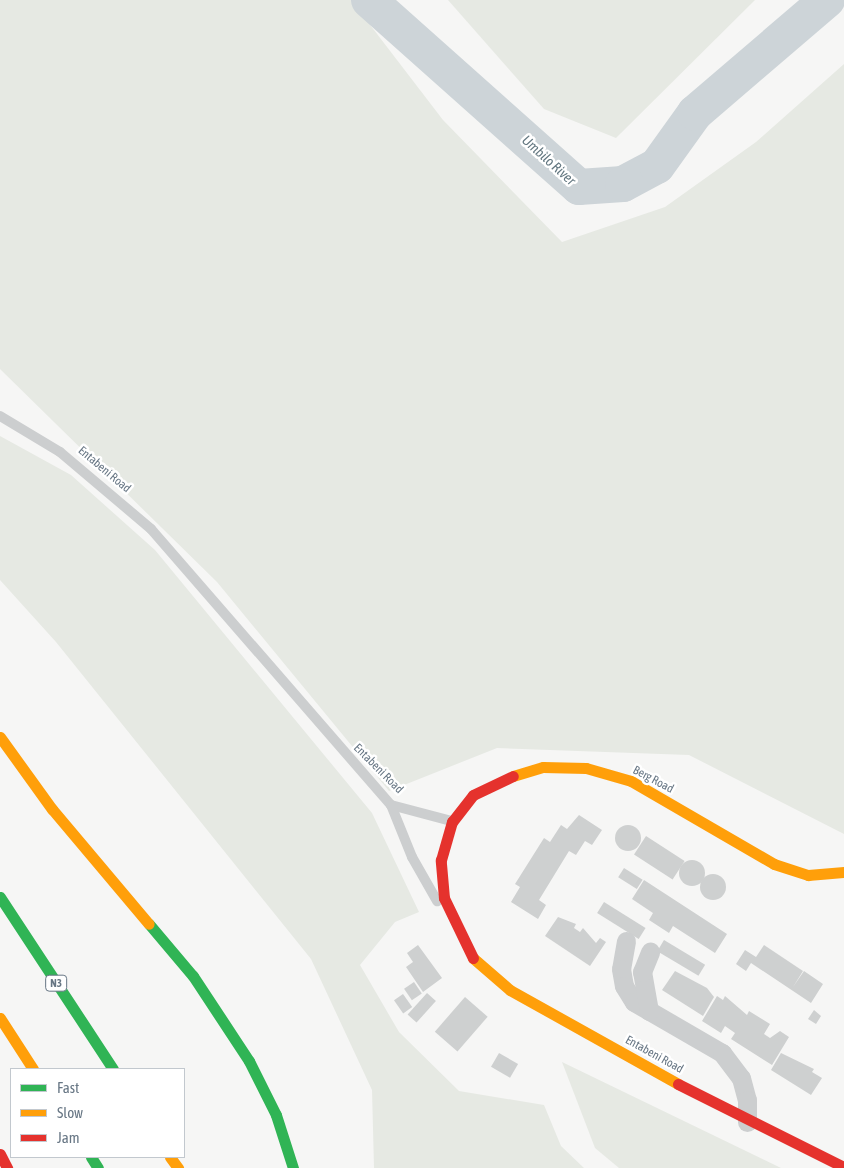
<!DOCTYPE html>
<style>
body{margin:0}
#map{position:relative;width:844px;height:1168px;overflow:hidden;background:#f6f6f5;font-family:"Asap Condensed",sans-serif}
div>[style]{position:absolute}
[style*='--x']{left:calc(var(--x)*1px);top:calc(var(--y)*1px);width:calc(var(--w)*1px);rotate:calc(var(--a)*1deg)}
.green>*{inset:0;background:#e6e9e3}
.river>*{height:36px;margin:-18px;padding:0 18px;transform-origin:18px;border-radius:18px;background:#cdd4d8}
.building>*{inset:0;background:#ced0d0;transform-origin:0 0}
.round{border-radius:50%}
.lane>*{height:10px;margin:-5px;padding:0 5px;transform-origin:5px;border-radius:5px;background:#cccecf}
.street>*{height:19px;margin:-9.5px;padding:0 9.5px;transform-origin:9.5px;border-radius:9.5px;background:#cccecf}
.fast>*{height:11px;margin:-5.5px;padding:0 5.5px;transform-origin:5.5px;border-radius:5.5px;background:#30b455}
.slow>*{height:11px;margin:-5.5px;padding:0 5.5px;transform-origin:5.5px;border-radius:5.5px;background:#ff9f0a}
.jam>*{height:11px;margin:-5.5px;padding:0 5.5px;transform-origin:5.5px;border-radius:5.5px;background:#e5322d}
span{translate:-50% -50%;white-space:nowrap;text-align:center;line-height:1.15;-webkit-text-stroke:5px #fff;paint-order:stroke}
.shield-label span{padding:1px 4px;background:#fff;border:1px solid;border-radius:4px;-webkit-text-stroke-width:0}
.shield-label{font-size:11px;color:#677684;font-weight:700}
.street-label{font-size:12px;color:#677684}
.water-label{font-size:14px;color:#637780;font-style:italic}
.legend{position:absolute;left:10px;top:1068px;width:175px;height:90px;box-sizing:border-box;background:#fff;border:1px solid #c2c8ce;margin:0;padding:6px 9px;list-style:none;font-size:15px;color:#677684}
.legend li{display:flex;align-items:center;gap:10px;height:25px}
.legend b{width:25px;border:1px solid #c2c8ce}
</style>
<div id="map">
<div class="green">
<i style="clip-path:polygon(0 0,351px 0,443px 120px,562px 242px,665px 207px,756px 142px,844px 64px,844px 834px,689px 755px,497px 748px,389px 791px,217px 582px,0 369px)"></i>
<i style="clip-path:polygon(448px 0,755px 0,616px 138px,544px 109px)"></i>
<i style="clip-path:polygon(0 436px,71px 475px,155px 550px,372px 813px,419px 912px,395px 922px,360px 965px,399px 1032px,459px 1091px,544px 1105px,561px 1146px,584px 1168px,374px 1168px,372px 1090px,311px 959px,56px 642px,0 580px)"></i>
<i style="clip-path:polygon(562px 1062px,781px 1168px,619px 1168px,595px 1148px)"></i>
</div>
<div class="river">
<i style="--x:369;--y:0;--w:281;--a:41.7"></i>
<i style="--x:579;--y:187;--w:44;--a:-3.9"></i>
<i style="--x:623;--y:184;--w:38;--a:-28"></i>
<i style="--x:657;--y:166;--w:65;--a:-54.4"></i>
<i style="--x:695;--y:113;--w:174;--a:-40.6"></i>
</div>
<div class="building">
<i style="clip-path:polygon(579px 815px,602px 830px,592px 845px,585px 841px,576px 855px,569px 851px,539px 900px,546px 905px,538px 919px,511px 902px,520px 887px,515px 884px,544px 838px,550px 842px,561px 825px,567px 829px)"></i>
<i class="round" style="left:615px;top:825px;width:26px;height:26px"></i>
<i style="left:646px;top:836px;width:46px;height:22px;rotate:33deg"></i>
<i class="round" style="left:679px;top:860px;width:26px;height:26px"></i>
<i style="left:624px;top:868px;width:22px;height:11px;rotate:32deg"></i>
<i class="round" style="left:700px;top:874px;width:26px;height:26px"></i>
<i style="clip-path:polygon(644px 880px,727px 934px,715px 953px,673px 926px,669px 933px,649px 920px,653px 913px,632px 899px)"></i>
<i style="left:604px;top:902px;width:49px;height:13px;rotate:32deg"></i>
<i style="clip-path:polygon(558px 917px,576px 924px,574px 928px,580px 932px,583px 928px,596px 943px,600px 938px,606px 942px,590px 966px,545px 936px)"></i>
<i style="left:664px;top:940px;width:48px;height:13px;rotate:31deg"></i>
<i style="clip-path:polygon(418px 945px,442px 978px,423px 992px,406px 967px,413px 962px,407px 953px)"></i>
<i style="clip-path:polygon(764px 945px,803px 971px,793px 987px,804px 971px,823px 984px,811px 1003px,751px 963px,746px 971px,736px 964px,745px 950px,756px 957px)"></i>
<i style="clip-path:polygon(675px 971px,707px 988px,714px 997px,703px 1016px,662px 990px)"></i>
<i style="left:414px;top:982px;width:14px;height:12px;rotate:56deg"></i>
<i style="left:427px;top:993px;width:12px;height:29px;rotate:42deg"></i>
<i style="left:403px;top:994px;width:16px;height:11px;rotate:55deg"></i>
<i style="clip-path:polygon(717px 996px,723px 1000px,725px 996px,747px 1015px,749px 1011px,770px 1024px,764px 1034px,770px 1038px,780px 1031px,789px 1037px,772px 1065px,731px 1039px,735px 1033px,725px 1026px,721px 1033px,702px 1021px)"></i>
<i style="left:465px;top:997px;width:30px;height:46px;rotate:41deg"></i>
<i style="clip-path:polygon(814px 1010px,821px 1016px,816px 1024px,808px 1019px)"></i>
<i style="left:499px;top:1053px;width:22px;height:16px;rotate:30deg"></i>
<i style="clip-path:polygon(781px 1053px,814px 1069px,812px 1072px,822px 1078px,811px 1095px,771px 1070px)"></i>
</div>
<div class="lane">
<i style="--x:0;--y:416;--w:70;--a:31"></i>
<i style="--x:60;--y:452;--w:119;--a:40.2"></i>
<i style="--x:151;--y:529;--w:366;--a:49"></i>
<i style="--x:391;--y:805;--w:62;--a:14.9"></i>
<i style="--x:391;--y:805;--w:56;--a:68"></i>
<i style="--x:412;--y:857;--w:51;--a:60.4"></i>
</div>
<div class="street">
<i style="--x:626;--y:941;--w:28;--a:100"></i>
<i style="--x:621;--y:969;--w:17;--a:80"></i>
<i style="--x:624;--y:986;--w:19;--a:58"></i>
<i style="--x:634;--y:1002;--w:102;--a:30.1"></i>
<i style="--x:722;--y:1053;--w:31;--a:53"></i>
<i style="--x:741;--y:1078;--w:23;--a:75"></i>
<i style="--x:747;--y:1100;--w:22;--a:90"></i>
<i style="--x:649;--y:1011;--w:40;--a:-100"></i>
<i style="--x:642;--y:972;--w:22;--a:-68"></i>
</div>
<div class="fast">
<i style="--x:0;--y:897;--w:206;--a:56.7"></i>
<i style="--x:149;--y:924;--w:68;--a:49.8"></i>
<i style="--x:193;--y:976;--w:102;--a:56.6"></i>
<i style="--x:249;--y:1061;--w:60;--a:63.4"></i>
<i style="--x:276;--y:1115;--w:56;--a:72.2"></i>
<i style="--x:91;--y:1157;--w:13;--a:58"></i>
</div>
<div class="slow">
<i style="--x:0;--y:737;--w:89;--a:54.2"></i>
<i style="--x:52;--y:809;--w:150;--a:49.9"></i>
<i style="--x:513;--y:776;--w:31;--a:-17"></i>
<i style="--x:543;--y:767;--w:43;--a:1.3"></i>
<i style="--x:586;--y:768;--w:47;--a:16.1"></i>
<i style="--x:631;--y:781;--w:165;--a:30.1"></i>
<i style="--x:774;--y:864;--w:36;--a:18"></i>
<i style="--x:808;--y:875;--w:36;--a:-5"></i>
<i style="--x:473;--y:958;--w:49;--a:40.9"></i>
<i style="--x:510;--y:990;--w:193;--a:29.2"></i>
<i style="--x:0;--y:1018;--w:61;--a:57.1"></i>
<i style="--x:170;--y:1157;--w:14;--a:54"></i>
</div>
<div class="jam">
<i style="--x:473;--y:958;--w:67;--a:-115.8"></i>
<i style="--x:444;--y:898;--w:38;--a:-95"></i>
<i style="--x:441;--y:860;--w:40;--a:-74"></i>
<i style="--x:452;--y:822;--w:34;--a:-52"></i>
<i style="--x:473;--y:795;--w:44;--a:-25.4"></i>
<i style="--x:678;--y:1084;--w:186;--a:26.6"></i>
<i style="--x:0;--y:1154;--w:16;--a:63"></i>
</div>
<div class="shield-label">
<span style="left:56px;top:983px">N3</span>
</div>
<div class="street-label">
<span style="left:104px;top:470px;rotate:40deg">Entabeni Road</span>
<span style="left:378px;top:769px;rotate:45deg">Entabeni Road</span>
<span style="left:653px;top:780px;rotate:28deg">Berg Road</span>
<span style="left:654px;top:1055px;rotate:29deg">Entabeni Road</span>
</div>
<div class="water-label">
<span style="left:549px;top:160px;rotate:42deg">Umbilo River</span>
</div>
<ul class="legend">
<li><b style="height:6px;background:#30b455"></b>Fast</li>
<li><b style="height:6px;background:#ff9f0a"></b>Slow</li>
<li><b style="height:6px;background:#e5322d"></b>Jam</li>
</ul>
</div>
